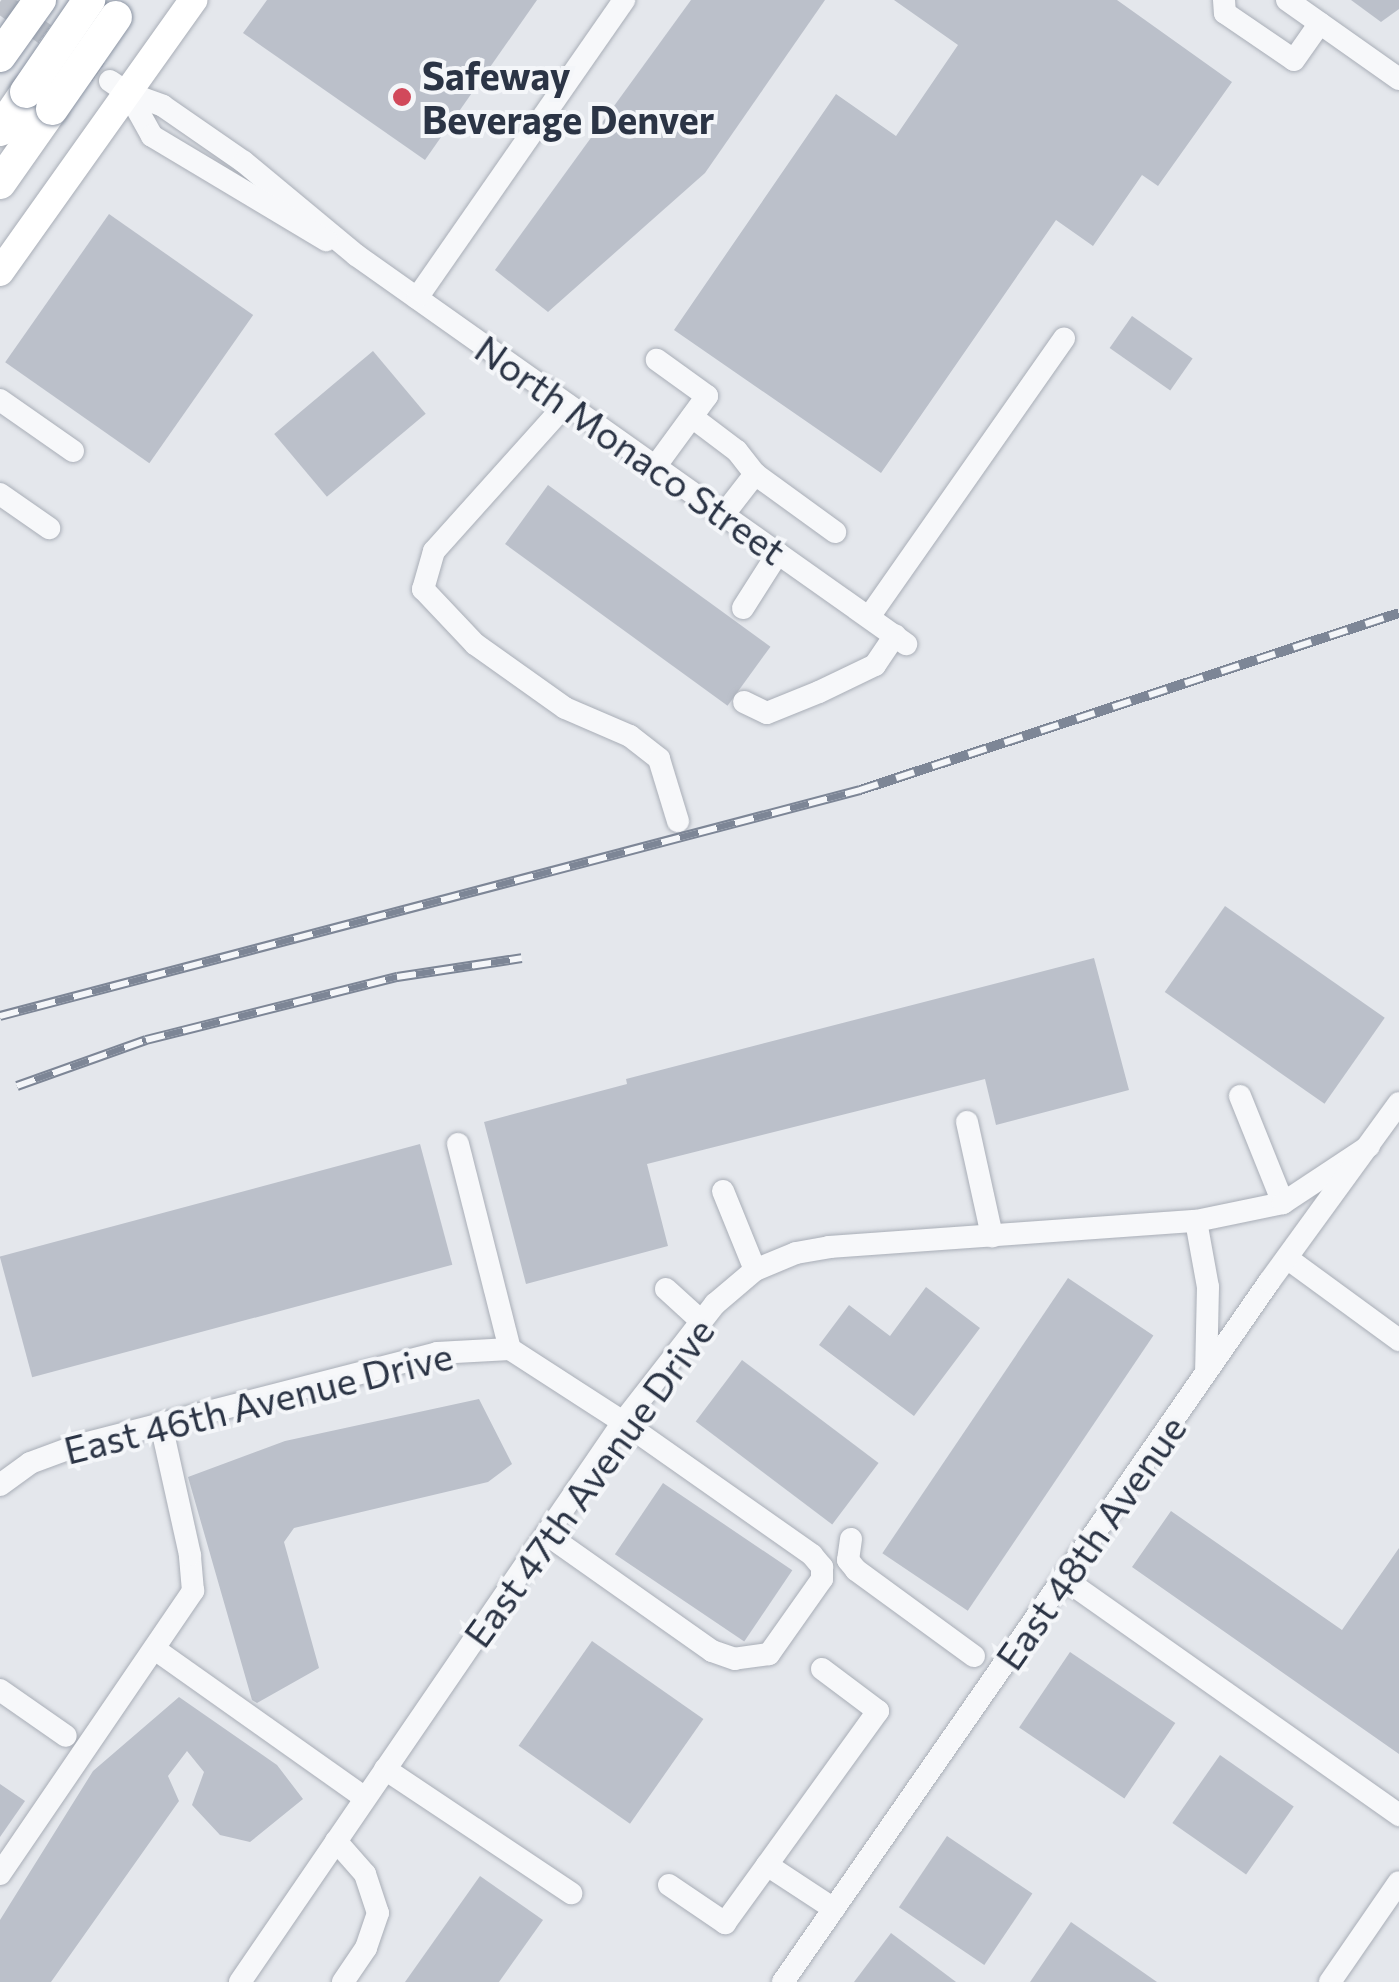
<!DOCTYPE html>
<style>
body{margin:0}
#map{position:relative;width:1399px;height:1982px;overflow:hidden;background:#e4e7ec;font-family:Commissioner,sans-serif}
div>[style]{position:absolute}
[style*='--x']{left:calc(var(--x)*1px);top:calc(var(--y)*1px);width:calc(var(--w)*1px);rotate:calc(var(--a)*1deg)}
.building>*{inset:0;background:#bbc0ca;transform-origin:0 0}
.minor-tunnel>*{height:22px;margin-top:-11px;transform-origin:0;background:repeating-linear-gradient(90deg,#bfc3cb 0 22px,transparent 0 33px)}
.roads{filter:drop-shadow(0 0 2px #a9aeb7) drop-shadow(0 0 2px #a9aeb7)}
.minor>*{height:22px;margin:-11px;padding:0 11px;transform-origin:11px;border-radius:11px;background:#f7f8fa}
.major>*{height:28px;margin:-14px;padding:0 14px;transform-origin:14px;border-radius:14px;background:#fff}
.highway>*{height:32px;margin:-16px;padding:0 16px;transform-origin:16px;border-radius:16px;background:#fff}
.rail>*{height:10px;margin-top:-5px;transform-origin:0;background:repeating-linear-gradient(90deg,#f4f6f9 0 19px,#7d8696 0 38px);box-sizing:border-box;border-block:2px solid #7d8696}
.bridges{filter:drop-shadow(0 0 2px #8b94a3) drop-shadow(0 0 2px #8b94a3)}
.highway-bridge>*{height:32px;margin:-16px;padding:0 16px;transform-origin:16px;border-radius:16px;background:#fff}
.dots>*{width:28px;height:28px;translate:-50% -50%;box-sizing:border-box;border:5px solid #f4f6f9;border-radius:50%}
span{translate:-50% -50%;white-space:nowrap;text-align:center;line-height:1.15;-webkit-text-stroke:8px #f4f6f9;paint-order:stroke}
.poi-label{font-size:38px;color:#2b3445;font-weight:700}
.left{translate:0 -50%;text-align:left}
.street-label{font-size:38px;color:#2b3445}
</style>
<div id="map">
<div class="building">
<i style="clip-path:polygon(267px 0,537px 0,425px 160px,243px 33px)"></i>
<i style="clip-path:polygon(691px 0,825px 0,705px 173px,548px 312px,495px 270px)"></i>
<i style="clip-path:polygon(894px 0,1117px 0,1232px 82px,1158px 186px,1142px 175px,1093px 246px,1056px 220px,881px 473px,674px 330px,836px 94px,896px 136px,958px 45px)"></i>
<i style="clip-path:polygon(1351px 0,1399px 0,1399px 9px,1381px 22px)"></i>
<i style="left:109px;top:214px;width:176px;height:181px;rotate:35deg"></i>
<i style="left:1132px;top:316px;width:74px;height:39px;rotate:35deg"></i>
<i style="left:373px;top:351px;width:82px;height:129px;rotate:50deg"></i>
<i style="left:548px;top:485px;width:275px;height:73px;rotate:36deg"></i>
<i style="left:1225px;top:906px;width:195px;height:105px;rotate:35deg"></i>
<i style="clip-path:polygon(1094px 958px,1129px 1090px,996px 1125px,985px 1079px,647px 1164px,668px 1246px,526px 1284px,484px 1122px,627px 1084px,626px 1079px)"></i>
<i style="left:420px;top:1144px;width:125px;height:435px;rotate:75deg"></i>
<i style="left:1068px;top:1278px;width:103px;height:332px;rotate:34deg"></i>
<i style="clip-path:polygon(926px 1287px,980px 1328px,914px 1416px,819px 1345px,849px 1305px,890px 1336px)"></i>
<i style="left:742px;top:1360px;width:171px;height:77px;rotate:37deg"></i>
<i style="clip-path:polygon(479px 1399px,512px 1464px,488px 1482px,294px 1528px,284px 1542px,319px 1668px,257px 1703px,252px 1700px,188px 1477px,285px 1441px)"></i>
<i style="left:663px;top:1483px;width:156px;height:86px;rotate:34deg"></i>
<i style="clip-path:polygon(1171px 1511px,1342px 1630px,1399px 1548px,1399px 1754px,1132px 1567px)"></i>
<i style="left:592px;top:1641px;width:136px;height:128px;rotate:35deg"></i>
<i style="left:1070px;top:1652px;width:127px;height:91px;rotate:34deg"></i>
<i style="clip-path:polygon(179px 1697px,277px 1765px,303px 1799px,250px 1842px,220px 1835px,192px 1805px,204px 1772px,187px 1751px,168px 1776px,179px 1801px,51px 1982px,0 1982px,0 1920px,93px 1771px)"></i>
<i style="left:1220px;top:1755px;width:90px;height:83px;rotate:35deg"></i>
<i style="clip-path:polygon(0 1784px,25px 1801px,0 1837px)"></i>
<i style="left:947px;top:1836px;width:103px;height:86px;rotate:34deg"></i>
<i style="clip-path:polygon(480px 1876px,543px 1920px,499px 1982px,405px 1982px)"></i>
<i style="clip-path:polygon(1071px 1922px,1157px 1982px,1030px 1982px)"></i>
<i style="clip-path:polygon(891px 1933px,956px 1982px,854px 1982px)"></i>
</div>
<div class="minor-tunnel">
<i style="--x:0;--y:2;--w:135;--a:35.7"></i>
</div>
<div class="roads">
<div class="minor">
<i style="--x:1224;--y:0;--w:13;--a:86"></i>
<i style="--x:1225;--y:13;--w:83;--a:34.3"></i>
<i style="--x:1294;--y:60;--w:45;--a:-54.9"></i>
<i style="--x:1287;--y:0;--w:137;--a:35.2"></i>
<i style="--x:110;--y:81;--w:22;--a:34"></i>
<i style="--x:128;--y:93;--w:37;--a:20"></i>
<i style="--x:163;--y:106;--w:98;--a:34.7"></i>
<i style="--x:244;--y:162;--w:146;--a:39.7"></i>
<i style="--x:356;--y:255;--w:674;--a:35.27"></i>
<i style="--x:128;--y:93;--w:49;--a:60.8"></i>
<i style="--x:152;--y:136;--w:203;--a:30.9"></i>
<i style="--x:417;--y:298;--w:363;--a:-55.2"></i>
<i style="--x:0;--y:400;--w:89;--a:34.9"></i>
<i style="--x:566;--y:404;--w:198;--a:131.9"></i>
<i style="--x:434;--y:551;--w:40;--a:106"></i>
<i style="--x:423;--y:589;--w:76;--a:46.6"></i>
<i style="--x:475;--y:644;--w:110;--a:35.4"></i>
<i style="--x:565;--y:708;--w:71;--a:23.3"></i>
<i style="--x:630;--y:736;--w:37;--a:38"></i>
<i style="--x:659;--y:759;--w:65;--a:73"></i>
<i style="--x:692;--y:417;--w:56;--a:37.1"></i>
<i style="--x:737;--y:451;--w:29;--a:52"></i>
<i style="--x:655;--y:467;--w:88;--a:-53.8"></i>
<i style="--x:707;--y:396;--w:62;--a:-144.2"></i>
<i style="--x:0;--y:494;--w:60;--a:34.8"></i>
<i style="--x:724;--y:514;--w:51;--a:-52.2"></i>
<i style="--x:755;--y:474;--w:99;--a:35.9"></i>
<i style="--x:743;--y:608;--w:65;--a:-57.5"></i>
<i style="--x:869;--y:617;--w:340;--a:-55"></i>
<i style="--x:744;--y:702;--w:25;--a:26"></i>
<i style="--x:767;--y:713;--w:56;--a:-22"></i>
<i style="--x:819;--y:692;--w:62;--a:-25.7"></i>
<i style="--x:875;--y:665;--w:36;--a:-56"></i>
<i style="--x:1240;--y:1096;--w:115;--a:68.1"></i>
<i style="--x:967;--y:1122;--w:117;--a:77.6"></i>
<i style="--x:458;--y:1144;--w:211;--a:75.8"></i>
<i style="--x:723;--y:1191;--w:85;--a:67.9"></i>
<i style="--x:1196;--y:1221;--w:67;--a:79.7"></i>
<i style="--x:1208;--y:1287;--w:85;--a:91.3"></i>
<i style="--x:1287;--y:1258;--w:139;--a:36.2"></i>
<i style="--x:666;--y:1289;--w:47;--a:42.4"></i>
<i style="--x:0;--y:1485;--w:37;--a:-36"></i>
<i style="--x:30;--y:1463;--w:49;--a:-20.3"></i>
<i style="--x:76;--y:1446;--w:373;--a:-14.4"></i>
<i style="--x:437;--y:1353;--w:73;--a:-3.1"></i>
<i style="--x:510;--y:1349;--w:135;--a:32.9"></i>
<i style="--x:623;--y:1422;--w:231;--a:35.1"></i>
<i style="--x:812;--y:1555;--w:16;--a:50"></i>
<i style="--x:822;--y:1567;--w:12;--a:90"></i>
<i style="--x:822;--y:1579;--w:92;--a:125.2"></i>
<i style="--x:769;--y:1654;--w:34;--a:172"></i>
<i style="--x:735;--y:1659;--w:24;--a:-161"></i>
<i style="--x:712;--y:1651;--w:203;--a:-144.8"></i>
<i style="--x:851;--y:1539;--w:21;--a:98"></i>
<i style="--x:848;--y:1560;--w:13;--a:51"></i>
<i style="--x:856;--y:1570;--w:146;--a:36.1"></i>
<i style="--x:1066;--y:1580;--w:408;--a:35.2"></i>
<i style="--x:156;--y:1650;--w:256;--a:35.3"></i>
<i style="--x:822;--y:1669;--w:70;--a:36.9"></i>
<i style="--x:878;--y:1711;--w:190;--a:125.8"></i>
<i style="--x:767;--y:1865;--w:80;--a:33.3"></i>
<i style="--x:0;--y:1690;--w:80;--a:34.9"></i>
<i style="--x:385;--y:1769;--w:224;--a:33.7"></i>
<i style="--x:336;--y:1841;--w:44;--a:48.7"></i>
<i style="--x:365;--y:1874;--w:41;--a:71.6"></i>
<i style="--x:378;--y:1913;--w:37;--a:109"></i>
<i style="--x:366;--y:1948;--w:41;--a:124.1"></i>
<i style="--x:0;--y:1874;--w:343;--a:-55.7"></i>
<i style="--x:193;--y:1591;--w:36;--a:-95"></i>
<i style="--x:190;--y:1555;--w:134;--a:-102.5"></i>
<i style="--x:669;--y:1885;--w:68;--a:34.2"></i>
<i style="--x:725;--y:1923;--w:72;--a:-54.1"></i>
<i style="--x:240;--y:1982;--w:678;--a:-55.63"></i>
<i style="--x:623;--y:1422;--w:150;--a:-52.1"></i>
<i style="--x:715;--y:1304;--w:52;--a:-40.4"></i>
<i style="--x:755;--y:1270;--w:44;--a:-22.5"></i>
<i style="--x:796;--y:1253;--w:34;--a:-10"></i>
<i style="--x:829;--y:1247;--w:368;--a:-4.1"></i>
<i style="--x:1196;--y:1221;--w:89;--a:-11.7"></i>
<i style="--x:1283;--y:1203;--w:103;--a:-33.5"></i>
<i style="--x:783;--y:1982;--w:852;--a:-55.23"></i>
<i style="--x:1269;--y:1282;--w:221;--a:-54"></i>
<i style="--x:1330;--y:1982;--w:121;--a:-55.4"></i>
</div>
<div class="major">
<i style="--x:0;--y:272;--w:334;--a:-54.6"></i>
</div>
<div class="highway">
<i style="--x:0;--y:130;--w:46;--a:-55.6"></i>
<i style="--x:0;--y:183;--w:90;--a:-54.9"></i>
</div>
</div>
<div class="rail">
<i style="--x:0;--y:1016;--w:889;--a:-14.72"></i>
<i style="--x:860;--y:790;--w:567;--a:-18.18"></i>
<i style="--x:17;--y:1086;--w:137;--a:-19.6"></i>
<i style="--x:146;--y:1040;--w:259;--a:-14.1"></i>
<i style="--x:397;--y:977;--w:126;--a:-8.6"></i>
</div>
<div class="bridges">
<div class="highway-bridge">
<i style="--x:0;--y:56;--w:69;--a:-54.5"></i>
<i style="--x:26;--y:92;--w:112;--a:-55.6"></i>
<i style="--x:52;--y:109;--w:112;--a:-55.2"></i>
</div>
</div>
<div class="dots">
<i style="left:402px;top:97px;background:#d1495b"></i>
</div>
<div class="poi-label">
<span class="left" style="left:422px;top:97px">Safeway<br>Beverage Denver</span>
</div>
<div class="street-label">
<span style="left:631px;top:449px;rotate:35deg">North Monaco Street</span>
<span style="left:258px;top:1402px;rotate:-14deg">East 46th Avenue Drive</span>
<span style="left:588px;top:1482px;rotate:-54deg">East 47th Avenue Drive</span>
<span style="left:1090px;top:1542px;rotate:-55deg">East 48th Avenue</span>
</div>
</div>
